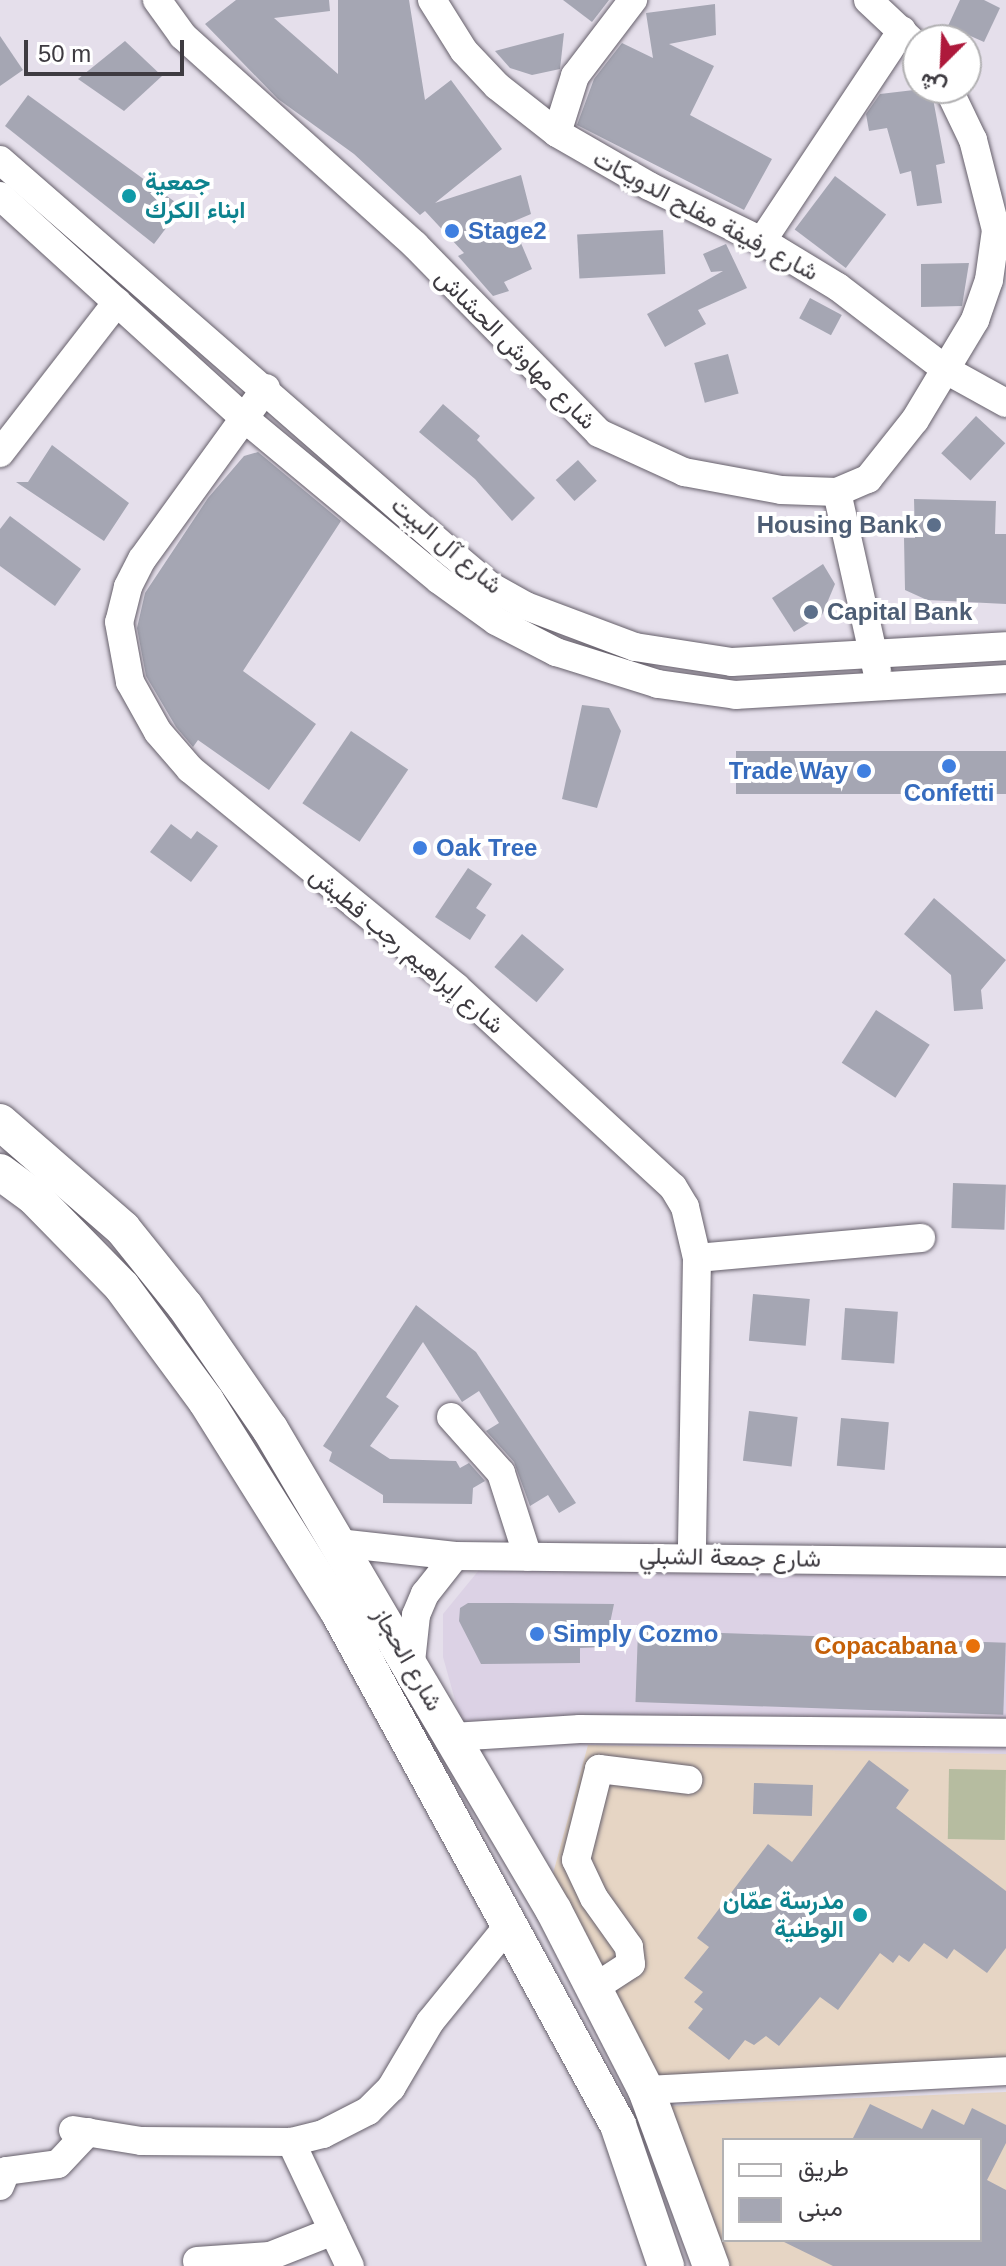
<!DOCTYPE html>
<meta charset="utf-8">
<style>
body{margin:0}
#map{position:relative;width:1006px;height:2266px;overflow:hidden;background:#e5dfeb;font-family:Helvetica,Vazirmatn,sans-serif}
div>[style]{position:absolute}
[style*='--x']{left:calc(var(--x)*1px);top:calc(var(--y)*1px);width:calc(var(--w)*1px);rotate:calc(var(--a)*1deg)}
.built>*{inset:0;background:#dcd2e5}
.education>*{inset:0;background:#e6d5c4}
.green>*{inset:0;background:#b6bca0;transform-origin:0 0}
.building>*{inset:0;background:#a5a6b3;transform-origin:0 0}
.roads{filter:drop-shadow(0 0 2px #66606b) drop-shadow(0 0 2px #66606b)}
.minor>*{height:28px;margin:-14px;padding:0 14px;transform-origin:14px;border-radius:14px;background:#fff}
.major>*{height:36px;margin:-18px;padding:0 18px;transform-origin:18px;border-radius:18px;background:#fff}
.dots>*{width:22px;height:22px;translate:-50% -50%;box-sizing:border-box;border:4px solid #fff;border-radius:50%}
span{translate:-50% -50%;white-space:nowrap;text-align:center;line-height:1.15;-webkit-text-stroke:8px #fff;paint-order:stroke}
.culture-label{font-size:24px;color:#0d838f;font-weight:700}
.left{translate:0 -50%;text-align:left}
.right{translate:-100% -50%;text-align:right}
.street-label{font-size:24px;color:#3e3b41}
.shop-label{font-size:24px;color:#366cbe;font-weight:700}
.service-label{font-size:24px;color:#4e5e75;font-weight:700}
.food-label{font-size:24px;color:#c56008;font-weight:700}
.legend{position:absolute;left:722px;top:2138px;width:260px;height:104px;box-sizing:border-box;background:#fff;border:2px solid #b2b1b3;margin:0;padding:10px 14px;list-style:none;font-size:24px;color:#3e3b41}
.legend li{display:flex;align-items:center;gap:16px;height:40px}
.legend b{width:40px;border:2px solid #b2b1b3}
.north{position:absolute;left:902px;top:24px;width:80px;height:80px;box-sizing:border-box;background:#fff;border:2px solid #b2b1b3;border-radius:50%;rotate:204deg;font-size:22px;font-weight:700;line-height:32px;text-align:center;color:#3e3b41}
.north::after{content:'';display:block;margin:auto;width:28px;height:36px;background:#ae193b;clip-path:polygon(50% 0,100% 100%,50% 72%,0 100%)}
.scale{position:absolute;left:24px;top:40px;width:160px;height:36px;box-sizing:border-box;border:4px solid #3e3b41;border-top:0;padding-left:10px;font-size:24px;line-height:28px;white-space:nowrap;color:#3e3b41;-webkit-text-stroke:6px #fff;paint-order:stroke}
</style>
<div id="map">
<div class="built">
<i style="clip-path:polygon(479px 1570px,1006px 1577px,1006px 1754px,467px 1743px,443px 1657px,443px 1614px)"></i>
</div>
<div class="education">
<i style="clip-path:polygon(588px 1745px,1006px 1754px,1006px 2065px,654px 2086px,551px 1881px)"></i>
<i style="clip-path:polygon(evenodd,1006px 2092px,1006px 2266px,725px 2266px,668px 2106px,1006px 2092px,724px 2140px,980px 2140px,980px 2240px,724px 2240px,724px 2140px)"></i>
</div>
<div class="green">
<i style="left:949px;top:1769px;width:57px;height:70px;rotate:1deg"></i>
</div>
<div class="building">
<i style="clip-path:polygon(236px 0,329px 0,330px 11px,274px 18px,338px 74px,338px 0,409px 0,425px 100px,451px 80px,502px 149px,435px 203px,521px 175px,531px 214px,512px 222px,532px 269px,504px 282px,509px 291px,493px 296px,458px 256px,464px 253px,425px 211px,420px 215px,354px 154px,278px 99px,205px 24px)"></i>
<i style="clip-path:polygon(563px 0,609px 0,592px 22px)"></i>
<i style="clip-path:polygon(960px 0,984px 0,1000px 8px,984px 42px,948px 26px)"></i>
<i style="clip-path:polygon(715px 4px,716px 35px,669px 44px,714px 66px,690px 115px,772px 159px,744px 210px,577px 125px,594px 79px,622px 43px,653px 58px,646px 13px)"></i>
<i style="clip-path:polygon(564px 33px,560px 69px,532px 75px,510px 68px,495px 51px)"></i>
<i style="clip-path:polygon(0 36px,23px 70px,0 86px)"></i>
<i style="clip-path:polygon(125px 41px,162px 76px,124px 111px,78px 79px)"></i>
<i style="clip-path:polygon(931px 88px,945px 163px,936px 165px,942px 203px,917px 206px,911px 171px,900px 174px,887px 128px,869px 131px,866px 114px,880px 94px)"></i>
<i style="clip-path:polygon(28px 95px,182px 207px,154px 244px,5px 126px)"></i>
<i style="left:835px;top:176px;width:64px;height:67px;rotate:37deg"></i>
<i style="left:663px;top:230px;width:44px;height:86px;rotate:87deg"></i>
<i style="clip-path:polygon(726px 244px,747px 288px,698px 310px,706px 324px,665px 347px,647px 314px,723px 271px,711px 272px,703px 254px)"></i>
<i style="clip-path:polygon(969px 263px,962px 306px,921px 307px,921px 264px)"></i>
<i style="left:810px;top:298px;width:36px;height:23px;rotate:28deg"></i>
<i style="left:728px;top:354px;width:41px;height:35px;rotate:75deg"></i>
<i style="clip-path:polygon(443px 404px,480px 436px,477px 440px,535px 498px,512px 521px,475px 479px,419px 432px)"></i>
<i style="left:976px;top:416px;width:40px;height:51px;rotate:43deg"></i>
<i style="clip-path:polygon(52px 445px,129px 503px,104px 541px,16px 482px,28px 482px)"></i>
<i style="clip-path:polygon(258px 452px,341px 521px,243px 671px,316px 724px,269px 790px,198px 740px,193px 747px,176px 727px,146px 676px,137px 628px,145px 593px,208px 498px,244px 456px)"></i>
<i style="left:578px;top:460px;width:28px;height:30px;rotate:48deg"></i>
<i style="clip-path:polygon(914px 499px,996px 501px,995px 534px,1006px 534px,1006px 604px,927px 600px,905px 590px,904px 538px,915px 538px)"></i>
<i style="clip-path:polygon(10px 516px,81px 569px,55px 606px,0 566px,0 529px)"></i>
<i style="clip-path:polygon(823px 564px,835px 584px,822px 615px,794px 632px,772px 598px)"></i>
<i style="clip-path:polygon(582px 705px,609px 708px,621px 731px,597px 808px,562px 799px)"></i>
<i style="left:351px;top:731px;width:69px;height:87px;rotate:34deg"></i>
<i style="left:1006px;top:751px;width:43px;height:270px;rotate:90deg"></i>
<i style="clip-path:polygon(171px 824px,191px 839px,197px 831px,218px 846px,191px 882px,150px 852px)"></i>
<i style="clip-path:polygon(468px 868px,492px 884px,476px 908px,486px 915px,470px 940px,435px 917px)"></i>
<i style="clip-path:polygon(934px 898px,1006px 960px,981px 990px,983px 1009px,954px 1011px,951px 975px,904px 934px)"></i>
<i style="left:522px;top:934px;width:55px;height:43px;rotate:40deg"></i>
<i style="left:876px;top:1010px;width:64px;height:63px;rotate:33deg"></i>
<i style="left:953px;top:1183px;width:53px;height:45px;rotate:2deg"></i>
<i style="left:753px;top:1294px;width:57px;height:47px;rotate:5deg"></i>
<i style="clip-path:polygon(416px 1305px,476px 1352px,576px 1503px,559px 1513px,548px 1495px,530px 1506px,514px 1462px,486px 1431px,499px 1423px,479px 1391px,462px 1402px,423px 1342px,386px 1397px,399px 1406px,370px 1446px,390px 1459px,456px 1461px,460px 1468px,469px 1463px,485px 1481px,473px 1488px,472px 1504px,383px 1503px,383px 1495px,329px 1461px,332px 1452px,323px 1446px)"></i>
<i style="left:845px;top:1308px;width:53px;height:52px;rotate:4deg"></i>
<i style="left:749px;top:1411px;width:49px;height:50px;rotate:7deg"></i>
<i style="left:841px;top:1418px;width:48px;height:48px;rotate:5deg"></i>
<i style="clip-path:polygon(468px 1603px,511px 1603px,614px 1604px,605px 1647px,580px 1648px,580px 1663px,481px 1664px,459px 1621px,460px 1608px)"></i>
<i style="left:638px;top:1630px;width:368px;height:72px;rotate:2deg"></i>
<i style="clip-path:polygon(869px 1760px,909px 1790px,896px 1808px,1006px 1891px,1006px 1948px,987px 1973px,954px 1949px,947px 1959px,924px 1943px,909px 1962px,899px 1955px,893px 1963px,880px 1953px,838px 2010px,820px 1997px,779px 2046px,766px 2036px,754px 2045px,745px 2040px,729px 2060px,688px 2028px,703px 2009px,694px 2002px,703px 1992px,684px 1978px,709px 1947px,697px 1938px,768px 1844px,792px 1862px)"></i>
<i style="left:754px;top:1783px;width:59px;height:31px;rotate:2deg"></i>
<i style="clip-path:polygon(870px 2104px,922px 2129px,932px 2109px,964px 2125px,972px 2108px,1006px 2125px,1006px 2143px,987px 2180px,1006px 2190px,1006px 2266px,833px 2266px,780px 2240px,980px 2240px,980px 2140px,852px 2140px)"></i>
</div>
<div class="roads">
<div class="minor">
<i style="--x:157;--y:0;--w:44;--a:54.2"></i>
<i style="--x:183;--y:36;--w:312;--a:42"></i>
<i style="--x:415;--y:245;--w:263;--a:45.6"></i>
<i style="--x:599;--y:433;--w:94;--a:24.6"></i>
<i style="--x:684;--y:472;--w:99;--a:10.5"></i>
<i style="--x:781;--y:490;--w:56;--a:2"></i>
<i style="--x:837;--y:492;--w:34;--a:-23"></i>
<i style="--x:868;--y:479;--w:75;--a:-51.5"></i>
<i style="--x:915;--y:420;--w:117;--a:-59"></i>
<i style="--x:975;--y:320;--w:42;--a:-70.7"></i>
<i style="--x:989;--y:280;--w:50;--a:-82"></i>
<i style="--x:996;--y:230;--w:93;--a:-104.3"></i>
<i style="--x:973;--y:140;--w:58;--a:-115.7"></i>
<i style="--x:432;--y:0;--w:60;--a:57.9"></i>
<i style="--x:464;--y:51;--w:48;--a:46.7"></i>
<i style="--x:497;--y:86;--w:76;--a:38.1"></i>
<i style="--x:557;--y:133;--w:106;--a:29.9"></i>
<i style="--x:649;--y:186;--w:126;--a:26"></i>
<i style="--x:762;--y:241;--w:89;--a:31.2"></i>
<i style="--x:838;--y:287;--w:138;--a:37.4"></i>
<i style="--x:948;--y:371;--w:66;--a:28.9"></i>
<i style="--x:868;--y:0;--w:69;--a:43.2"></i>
<i style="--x:557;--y:133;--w:60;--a:-72.5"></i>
<i style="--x:575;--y:76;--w:96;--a:-52.7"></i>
<i style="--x:0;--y:160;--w:598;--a:41.07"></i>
<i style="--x:451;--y:553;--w:51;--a:40.2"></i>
<i style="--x:490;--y:586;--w:41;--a:29.1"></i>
<i style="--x:526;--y:606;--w:116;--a:20.6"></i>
<i style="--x:635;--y:647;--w:98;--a:8.8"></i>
<i style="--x:732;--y:662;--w:274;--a:-3.3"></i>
<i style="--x:0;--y:196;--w:330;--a:42.3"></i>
<i style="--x:244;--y:418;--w:254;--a:39.7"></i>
<i style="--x:439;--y:580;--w:70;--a:35.7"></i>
<i style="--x:496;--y:621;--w:68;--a:27.3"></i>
<i style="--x:556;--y:652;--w:107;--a:17.4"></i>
<i style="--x:658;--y:684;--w:79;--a:8"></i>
<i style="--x:736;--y:695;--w:270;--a:-3.4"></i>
<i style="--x:762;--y:241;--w:253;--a:-56.4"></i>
<i style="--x:266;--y:388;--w:211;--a:125.9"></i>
<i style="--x:142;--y:559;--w:31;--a:117"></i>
<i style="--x:128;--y:587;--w:36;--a:104"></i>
<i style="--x:119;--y:622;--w:61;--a:79.6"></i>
<i style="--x:130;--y:682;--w:57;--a:60.8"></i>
<i style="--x:158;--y:732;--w:49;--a:49.1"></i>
<i style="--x:190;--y:769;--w:344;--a:39.3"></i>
<i style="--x:456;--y:987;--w:295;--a:42.7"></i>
<i style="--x:673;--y:1187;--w:23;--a:59"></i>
<i style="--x:685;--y:1207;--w:52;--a:76.8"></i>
<i style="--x:697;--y:1258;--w:297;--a:91"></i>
<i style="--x:0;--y:453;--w:191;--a:-52.2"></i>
<i style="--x:837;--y:492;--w:183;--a:77.4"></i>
<i style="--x:697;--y:1258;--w:225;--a:-5.1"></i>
<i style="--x:451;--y:1417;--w:75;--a:48.2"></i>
<i style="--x:501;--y:1473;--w:88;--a:72.2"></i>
<i style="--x:338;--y:1543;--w:118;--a:6.3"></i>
<i style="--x:455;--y:1556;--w:551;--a:0.62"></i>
<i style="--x:411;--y:1662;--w:47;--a:-83.9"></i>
<i style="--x:416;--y:1615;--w:23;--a:-67"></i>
<i style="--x:425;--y:1594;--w:48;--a:-51.7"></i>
<i style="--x:453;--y:1737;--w:127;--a:-3.6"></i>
<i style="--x:580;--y:1729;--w:426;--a:0.5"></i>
<i style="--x:594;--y:1988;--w:44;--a:-33"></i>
<i style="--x:631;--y:1964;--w:17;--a:-97"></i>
<i style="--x:629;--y:1947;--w:60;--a:-125.5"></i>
<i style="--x:594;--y:1898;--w:42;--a:-115.3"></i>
<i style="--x:576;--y:1860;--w:94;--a:-75.8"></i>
<i style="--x:599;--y:1769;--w:90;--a:7"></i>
<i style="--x:646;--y:2090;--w:361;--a:-3"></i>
<i style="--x:73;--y:2130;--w:69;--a:9.2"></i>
<i style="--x:141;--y:2141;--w:150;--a:0.4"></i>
<i style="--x:291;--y:2142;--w:33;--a:-14"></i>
<i style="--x:323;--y:2134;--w:51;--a:-27.1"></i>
<i style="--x:368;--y:2111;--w:33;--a:-45"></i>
<i style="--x:391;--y:2088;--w:77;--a:-59.4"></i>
<i style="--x:430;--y:2022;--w:124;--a:-50.9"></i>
<i style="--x:291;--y:2142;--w:137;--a:64.6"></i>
<i style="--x:0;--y:2186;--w:16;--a:-68"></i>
<i style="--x:6;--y:2171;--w:52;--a:-7.7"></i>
<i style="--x:58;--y:2164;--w:44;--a:-46.8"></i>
<i style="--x:197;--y:2261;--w:73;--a:-3.9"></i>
<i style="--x:270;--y:2256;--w:68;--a:-21.6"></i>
</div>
<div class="major">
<i style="--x:0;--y:1122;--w:163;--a:41"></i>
<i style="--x:123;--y:1229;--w:99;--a:51.2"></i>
<i style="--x:185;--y:1306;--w:150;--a:55.4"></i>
<i style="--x:270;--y:1429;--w:559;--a:59.49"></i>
<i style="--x:554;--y:1911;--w:201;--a:62.8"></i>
<i style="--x:646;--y:2090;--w:188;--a:69.7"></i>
<i style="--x:0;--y:1172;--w:42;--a:36.3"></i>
<i style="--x:34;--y:1197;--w:126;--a:45.6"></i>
<i style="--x:122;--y:1287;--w:142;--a:53.6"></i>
<i style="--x:206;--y:1401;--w:250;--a:57.9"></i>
<i style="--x:339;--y:1613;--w:583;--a:61.41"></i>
<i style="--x:618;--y:2125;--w:149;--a:71.2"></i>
</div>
</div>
<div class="dots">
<i style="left:129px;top:196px;background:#0f9aa8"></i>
<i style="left:452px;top:231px;background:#3f7fe0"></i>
<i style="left:934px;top:525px;background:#5c6f8a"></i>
<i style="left:811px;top:612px;background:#5c6f8a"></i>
<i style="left:949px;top:766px;background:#3f7fe0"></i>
<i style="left:864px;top:771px;background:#3f7fe0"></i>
<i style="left:420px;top:848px;background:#3f7fe0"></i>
<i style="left:537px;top:1634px;background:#3f7fe0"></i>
<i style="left:973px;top:1646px;background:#e8710a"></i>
<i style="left:860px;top:1915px;background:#0f9aa8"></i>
</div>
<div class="culture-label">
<span class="left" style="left:145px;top:196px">جمعية<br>ابناء الكرك</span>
<span class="right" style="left:844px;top:1915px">مدرسة عمّان<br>الوطنية</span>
</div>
<div class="street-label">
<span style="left:706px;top:215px;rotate:28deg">شارع رفيفة مفلح الدويكات</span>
<span style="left:516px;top:349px;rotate:45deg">شارع مهاوش الحشاش</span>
<span style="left:447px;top:545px;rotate:40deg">شارع آل البيت</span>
<span style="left:407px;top:950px;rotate:40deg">شارع إبراهيم رجب قطيش</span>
<span style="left:730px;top:1557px;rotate:1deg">شارع جمعة الشبلي</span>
<span style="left:408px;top:1659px;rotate:60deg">شارع الحجاز</span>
</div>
<div class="shop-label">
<span class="left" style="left:468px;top:231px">Stage2</span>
<span class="right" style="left:848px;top:771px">Trade Way</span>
<span style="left:949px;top:793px">Confetti</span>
<span class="left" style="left:436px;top:848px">Oak Tree</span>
<span class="left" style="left:553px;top:1634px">Simply Cozmo</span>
</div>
<div class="service-label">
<span class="right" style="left:918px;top:525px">Housing Bank</span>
<span class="left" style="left:827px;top:612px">Capital Bank</span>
</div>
<div class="food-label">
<span class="right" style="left:957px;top:1646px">Copacabana</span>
</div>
<ul class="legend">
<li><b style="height:10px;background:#fff"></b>طريق</li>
<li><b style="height:22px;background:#a5a6b3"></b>مبنى</li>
</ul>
<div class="north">ش</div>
<div class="scale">50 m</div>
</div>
